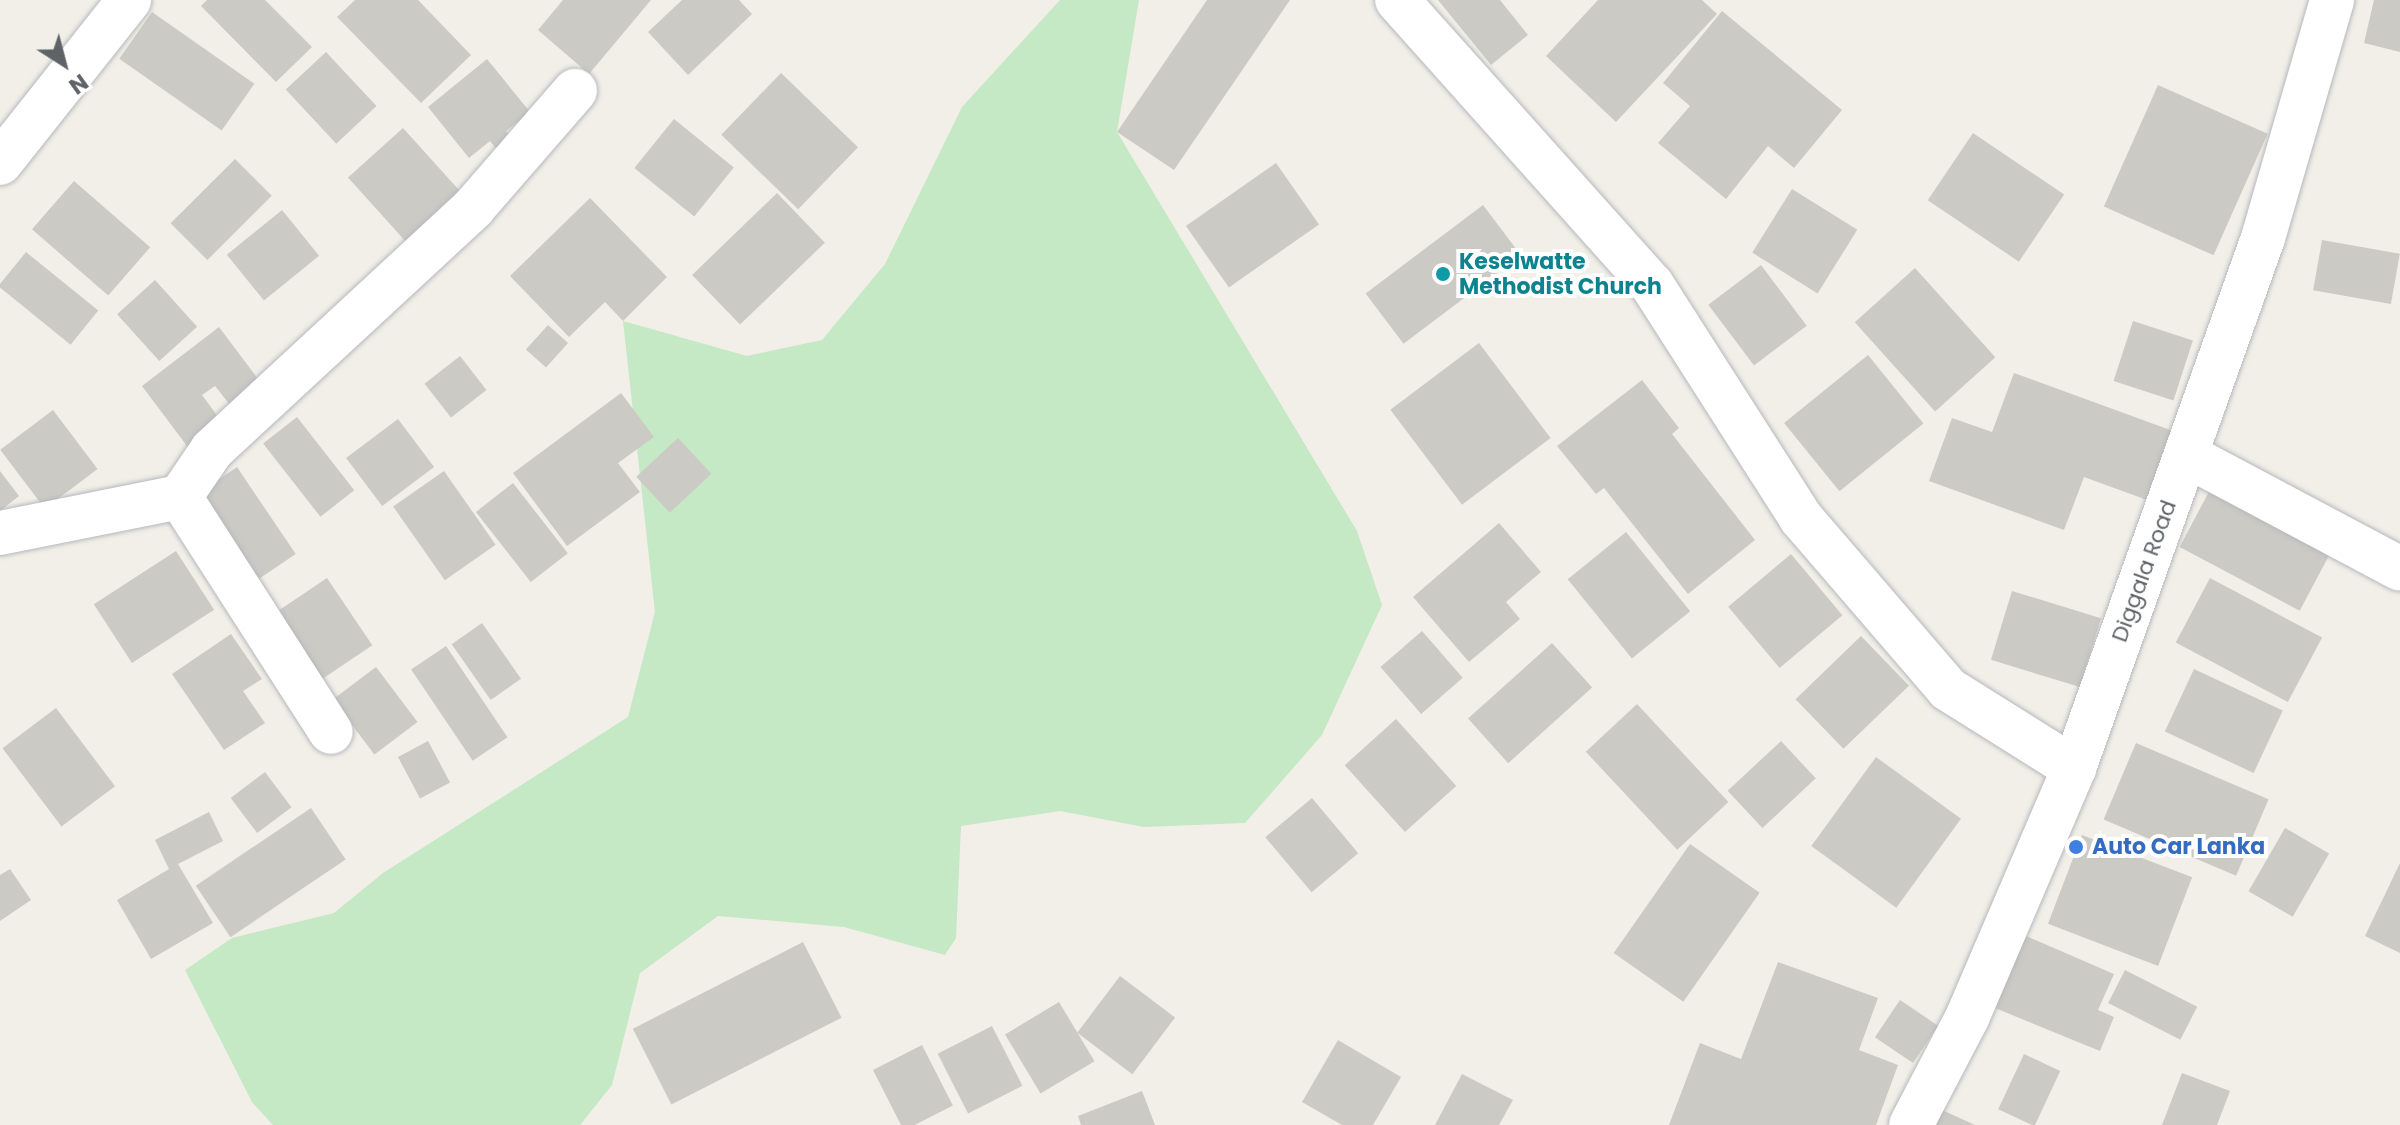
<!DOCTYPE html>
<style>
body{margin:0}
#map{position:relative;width:2400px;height:1125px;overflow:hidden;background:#f1efe8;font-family:Poppins,sans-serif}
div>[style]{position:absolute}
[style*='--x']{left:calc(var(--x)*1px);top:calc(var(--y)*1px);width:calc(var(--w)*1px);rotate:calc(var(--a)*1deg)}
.green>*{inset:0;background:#c5e8c5}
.building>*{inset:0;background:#cccac5;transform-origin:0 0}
.roads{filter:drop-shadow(0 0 2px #b5b8bc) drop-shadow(0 0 2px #b5b8bc)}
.minor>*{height:44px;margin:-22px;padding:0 22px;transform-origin:22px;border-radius:22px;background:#fff}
.dots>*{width:22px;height:22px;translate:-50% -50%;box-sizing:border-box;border:4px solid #fff;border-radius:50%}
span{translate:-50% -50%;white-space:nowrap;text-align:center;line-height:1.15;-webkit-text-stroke:8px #fff;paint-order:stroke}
.culture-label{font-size:22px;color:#0d838f;font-weight:700}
.left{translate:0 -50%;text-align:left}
.street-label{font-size:22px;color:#5f6368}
.shop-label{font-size:22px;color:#366cbe;font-weight:700}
.north{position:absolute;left:24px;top:24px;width:80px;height:80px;-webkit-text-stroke:6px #fff;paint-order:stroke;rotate:144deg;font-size:22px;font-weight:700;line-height:32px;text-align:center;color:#5f6368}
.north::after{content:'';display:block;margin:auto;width:28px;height:36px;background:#5f6368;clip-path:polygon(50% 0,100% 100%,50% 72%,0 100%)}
</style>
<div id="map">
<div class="green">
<i style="clip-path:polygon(1060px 0,1139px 0,1117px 132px,1357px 531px,1382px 605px,1322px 735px,1245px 823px,1144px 827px,1060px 811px,961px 826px,956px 938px,945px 955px,844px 927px,718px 916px,640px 973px,612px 1085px,580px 1125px,273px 1125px,252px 1102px,185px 970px,232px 938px,334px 913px,383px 873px,628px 717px,655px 612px,623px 321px,747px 356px,822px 340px,885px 264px,962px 107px)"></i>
</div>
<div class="building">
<i style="clip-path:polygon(207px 0,265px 0,312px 47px,276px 82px,201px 6px)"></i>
<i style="clip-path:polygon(355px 0,418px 0,471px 55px,421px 103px,337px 17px)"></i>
<i style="clip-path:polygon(563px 0,651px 0,589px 74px,538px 30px)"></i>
<i style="clip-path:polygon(682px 0,739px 0,752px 14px,688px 75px,648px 32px)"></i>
<i style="clip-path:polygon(1207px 0,1290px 0,1174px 170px,1117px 132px)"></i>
<i style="clip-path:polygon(1438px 0,1500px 0,1528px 35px,1491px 65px)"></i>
<i style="clip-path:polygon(1598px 0,1702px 0,1717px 14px,1616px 122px,1546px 56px)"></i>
<i style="clip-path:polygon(2374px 0,2400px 0,2400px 52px,2364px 43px)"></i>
<i style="clip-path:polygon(1722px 11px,1842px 110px,1794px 168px,1768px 146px,1726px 199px,1658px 143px,1690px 106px,1663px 83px)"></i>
<i style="left:152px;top:12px;width:125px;height:57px;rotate:35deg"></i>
<i style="left:326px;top:52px;width:74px;height:55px;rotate:47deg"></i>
<i style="clip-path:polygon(487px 59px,530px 112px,506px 131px,516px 144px,502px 156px,490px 141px,469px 158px,428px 107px)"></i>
<i style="left:781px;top:73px;width:107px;height:86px;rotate:44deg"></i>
<i style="left:2158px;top:85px;width:120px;height:133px;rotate:24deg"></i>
<i style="left:674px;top:119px;width:77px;height:63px;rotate:39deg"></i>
<i style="left:403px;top:128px;width:94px;height:74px;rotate:48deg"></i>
<i style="left:1973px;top:133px;width:110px;height:81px;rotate:34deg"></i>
<i style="left:235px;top:159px;width:52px;height:91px;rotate:45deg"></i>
<i style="left:1276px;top:163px;width:75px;height:110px;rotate:55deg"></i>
<i style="left:74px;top:181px;width:101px;height:64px;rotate:41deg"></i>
<i style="left:1792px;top:189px;width:77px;height:75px;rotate:32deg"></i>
<i style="left:777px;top:193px;width:69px;height:118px;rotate:46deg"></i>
<i style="clip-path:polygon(590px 198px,667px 277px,623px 321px,605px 302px,569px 337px,510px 276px)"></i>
<i style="left:1483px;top:205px;width:63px;height:147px;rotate:53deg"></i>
<i style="left:282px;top:210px;width:59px;height:71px;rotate:51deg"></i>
<i style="left:2322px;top:240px;width:79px;height:51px;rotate:10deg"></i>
<i style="left:26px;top:252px;width:93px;height:44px;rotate:39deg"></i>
<i style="left:1761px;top:265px;width:76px;height:66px;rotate:53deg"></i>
<i style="left:1915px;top:268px;width:120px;height:81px;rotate:48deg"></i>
<i style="left:155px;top:280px;width:63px;height:51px;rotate:48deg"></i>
<i style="left:2133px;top:321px;width:63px;height:63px;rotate:18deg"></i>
<i style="left:548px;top:325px;width:27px;height:33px;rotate:42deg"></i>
<i style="clip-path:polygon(219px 327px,264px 387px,234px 410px,215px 386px,202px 395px,227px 429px,193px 454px,142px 386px)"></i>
<i style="left:1479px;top:343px;width:119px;height:111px;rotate:53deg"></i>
<i style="left:1868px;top:355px;width:88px;height:108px;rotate:51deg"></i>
<i style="left:460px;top:356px;width:43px;height:45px;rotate:52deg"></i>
<i style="clip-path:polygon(2014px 373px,2173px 431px,2147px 500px,2084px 477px,2064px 530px,1929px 481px,1952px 418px,1992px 432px)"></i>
<i style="clip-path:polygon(1642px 380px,1679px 428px,1672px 434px,1755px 540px,1688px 594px,1604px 488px,1596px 494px,1557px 446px)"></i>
<i style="clip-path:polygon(621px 393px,654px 437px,618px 463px,640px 492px,567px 546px,513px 473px)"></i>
<i style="left:53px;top:410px;width:74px;height:66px;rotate:53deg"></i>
<i style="left:297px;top:417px;width:93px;height:43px;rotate:52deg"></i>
<i style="left:398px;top:419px;width:60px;height:65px;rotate:53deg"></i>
<i style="left:678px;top:438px;width:49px;height:57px;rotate:47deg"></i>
<i style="left:237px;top:467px;width:105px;height:45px;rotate:56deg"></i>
<i style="clip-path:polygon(0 471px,19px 496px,0 511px)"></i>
<i style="left:444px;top:471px;width:90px;height:62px;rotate:55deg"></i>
<i style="left:513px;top:483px;width:89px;height:47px;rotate:52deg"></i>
<i style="left:2212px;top:486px;width:136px;height:69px;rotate:28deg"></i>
<i style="clip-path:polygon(1499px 523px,1541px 572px,1506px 602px,1520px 619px,1469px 662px,1413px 597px)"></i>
<i style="left:1626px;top:532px;width:102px;height:75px;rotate:51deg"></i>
<i style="left:176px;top:551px;width:70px;height:98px;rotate:57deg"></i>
<i style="left:1791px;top:554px;width:80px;height:82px;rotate:50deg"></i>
<i style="left:327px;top:578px;width:81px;height:64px;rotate:56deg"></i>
<i style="left:2210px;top:578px;width:127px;height:73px;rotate:28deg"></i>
<i style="left:2012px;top:591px;width:93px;height:72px;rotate:17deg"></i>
<i style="left:482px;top:623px;width:68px;height:37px;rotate:55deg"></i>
<i style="left:1422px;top:631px;width:62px;height:55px;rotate:49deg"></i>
<i style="clip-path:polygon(231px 634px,262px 679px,243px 691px,265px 723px,224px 750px,172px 674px)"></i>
<i style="left:1861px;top:636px;width:69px;height:91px;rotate:46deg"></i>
<i style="left:1552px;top:643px;width:60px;height:113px;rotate:48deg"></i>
<i style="left:446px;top:646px;width:110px;height:42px;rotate:56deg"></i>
<i style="left:376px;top:667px;width:69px;height:54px;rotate:53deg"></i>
<i style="left:2194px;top:669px;width:98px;height:69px;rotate:25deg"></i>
<i style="left:1637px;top:704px;width:134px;height:70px;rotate:47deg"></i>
<i style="left:56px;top:708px;width:98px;height:67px;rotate:53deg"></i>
<i style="left:1396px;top:719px;width:90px;height:69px;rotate:48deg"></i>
<i style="left:428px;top:741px;width:47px;height:34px;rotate:62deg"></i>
<i style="left:1781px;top:741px;width:51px;height:73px;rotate:47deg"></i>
<i style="left:2136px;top:743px;width:144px;height:83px;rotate:23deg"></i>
<i style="left:1876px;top:757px;width:105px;height:110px;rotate:36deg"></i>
<i style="left:265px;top:772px;width:44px;height:43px;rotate:53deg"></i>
<i style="left:1312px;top:798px;width:72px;height:61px;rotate:50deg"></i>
<i style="left:311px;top:808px;width:62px;height:139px;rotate:56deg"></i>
<i style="clip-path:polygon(209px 812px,223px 841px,178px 864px,213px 923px,151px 959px,117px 900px,169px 869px,155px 840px)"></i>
<i style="left:2285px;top:828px;width:51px;height:73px;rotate:30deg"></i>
<i style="left:2082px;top:835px;width:118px;height:95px;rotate:21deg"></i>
<i style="left:1690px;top:844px;width:85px;height:133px;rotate:35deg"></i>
<i style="clip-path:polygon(2400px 863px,2400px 953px,2365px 936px)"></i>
<i style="clip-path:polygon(10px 869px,31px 900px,0 921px,0 875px)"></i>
<i style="clip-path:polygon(2026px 936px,2114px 974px,2098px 1010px,2114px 1017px,2100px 1051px,1995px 1008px)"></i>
<i style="left:803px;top:942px;width:85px;height:191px;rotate:63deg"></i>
<i style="clip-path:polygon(1778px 962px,1878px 998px,1859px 1050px,1898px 1065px,1876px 1125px,1669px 1125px,1700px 1043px,1741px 1059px)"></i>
<i style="left:2125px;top:970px;width:81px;height:37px;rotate:27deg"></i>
<i style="left:1120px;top:976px;width:69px;height:71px;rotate:37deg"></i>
<i style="left:1900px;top:1000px;width:46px;height:45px;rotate:34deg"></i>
<i style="left:1059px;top:1002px;width:69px;height:63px;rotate:59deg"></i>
<i style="left:992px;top:1026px;width:67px;height:61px;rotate:63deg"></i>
<i style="clip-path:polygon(1338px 1040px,1401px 1077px,1373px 1125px,1342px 1125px,1302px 1102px)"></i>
<i style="left:922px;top:1045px;width:68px;height:55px;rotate:63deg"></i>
<i style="left:2024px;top:1054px;width:40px;height:61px;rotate:25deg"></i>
<i style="clip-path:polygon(2182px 1073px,2230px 1091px,2217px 1125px,2162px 1125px)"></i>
<i style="clip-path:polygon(1462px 1074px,1513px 1100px,1499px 1125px,1435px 1125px)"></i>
<i style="clip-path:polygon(1142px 1091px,1155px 1125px,1081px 1125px,1078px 1116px)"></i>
<i style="clip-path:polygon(1940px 1109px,1975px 1125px,1933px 1125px)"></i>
</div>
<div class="roads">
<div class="minor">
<i style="--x:1397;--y:0;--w:382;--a:48.2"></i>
<i style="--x:1652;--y:285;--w:277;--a:57.4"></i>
<i style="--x:1801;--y:518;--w:225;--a:49.3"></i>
<i style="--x:1948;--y:689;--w:149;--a:32.1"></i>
<i style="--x:0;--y:163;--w:208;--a:-51.6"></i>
<i style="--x:2186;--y:455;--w:242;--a:28"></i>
<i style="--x:180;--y:497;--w:279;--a:57.3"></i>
<i style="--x:0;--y:533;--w:184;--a:-11.3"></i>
<i style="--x:180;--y:497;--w:57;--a:-55.8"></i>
<i style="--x:212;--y:450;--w:357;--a:-42.8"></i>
<i style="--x:474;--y:207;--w:154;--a:-49"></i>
<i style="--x:1911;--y:1125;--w:121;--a:-62.4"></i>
<i style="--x:1967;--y:1018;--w:272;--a:-66.8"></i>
<i style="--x:2074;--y:768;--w:563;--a:-70.37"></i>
<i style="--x:2263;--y:238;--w:248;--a:-73.8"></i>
</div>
</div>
<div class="dots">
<i style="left:1443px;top:274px;background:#0f9aa8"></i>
<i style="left:2076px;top:847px;background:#3f7fe0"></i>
</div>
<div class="culture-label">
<span class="left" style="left:1459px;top:274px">Keselwatte<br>Methodist Church</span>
</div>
<div class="street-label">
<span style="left:2144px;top:571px;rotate:-70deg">Diggala Road</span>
</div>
<div class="shop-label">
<span class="left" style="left:2092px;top:847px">Auto Car Lanka</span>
</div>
<div class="north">N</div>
</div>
